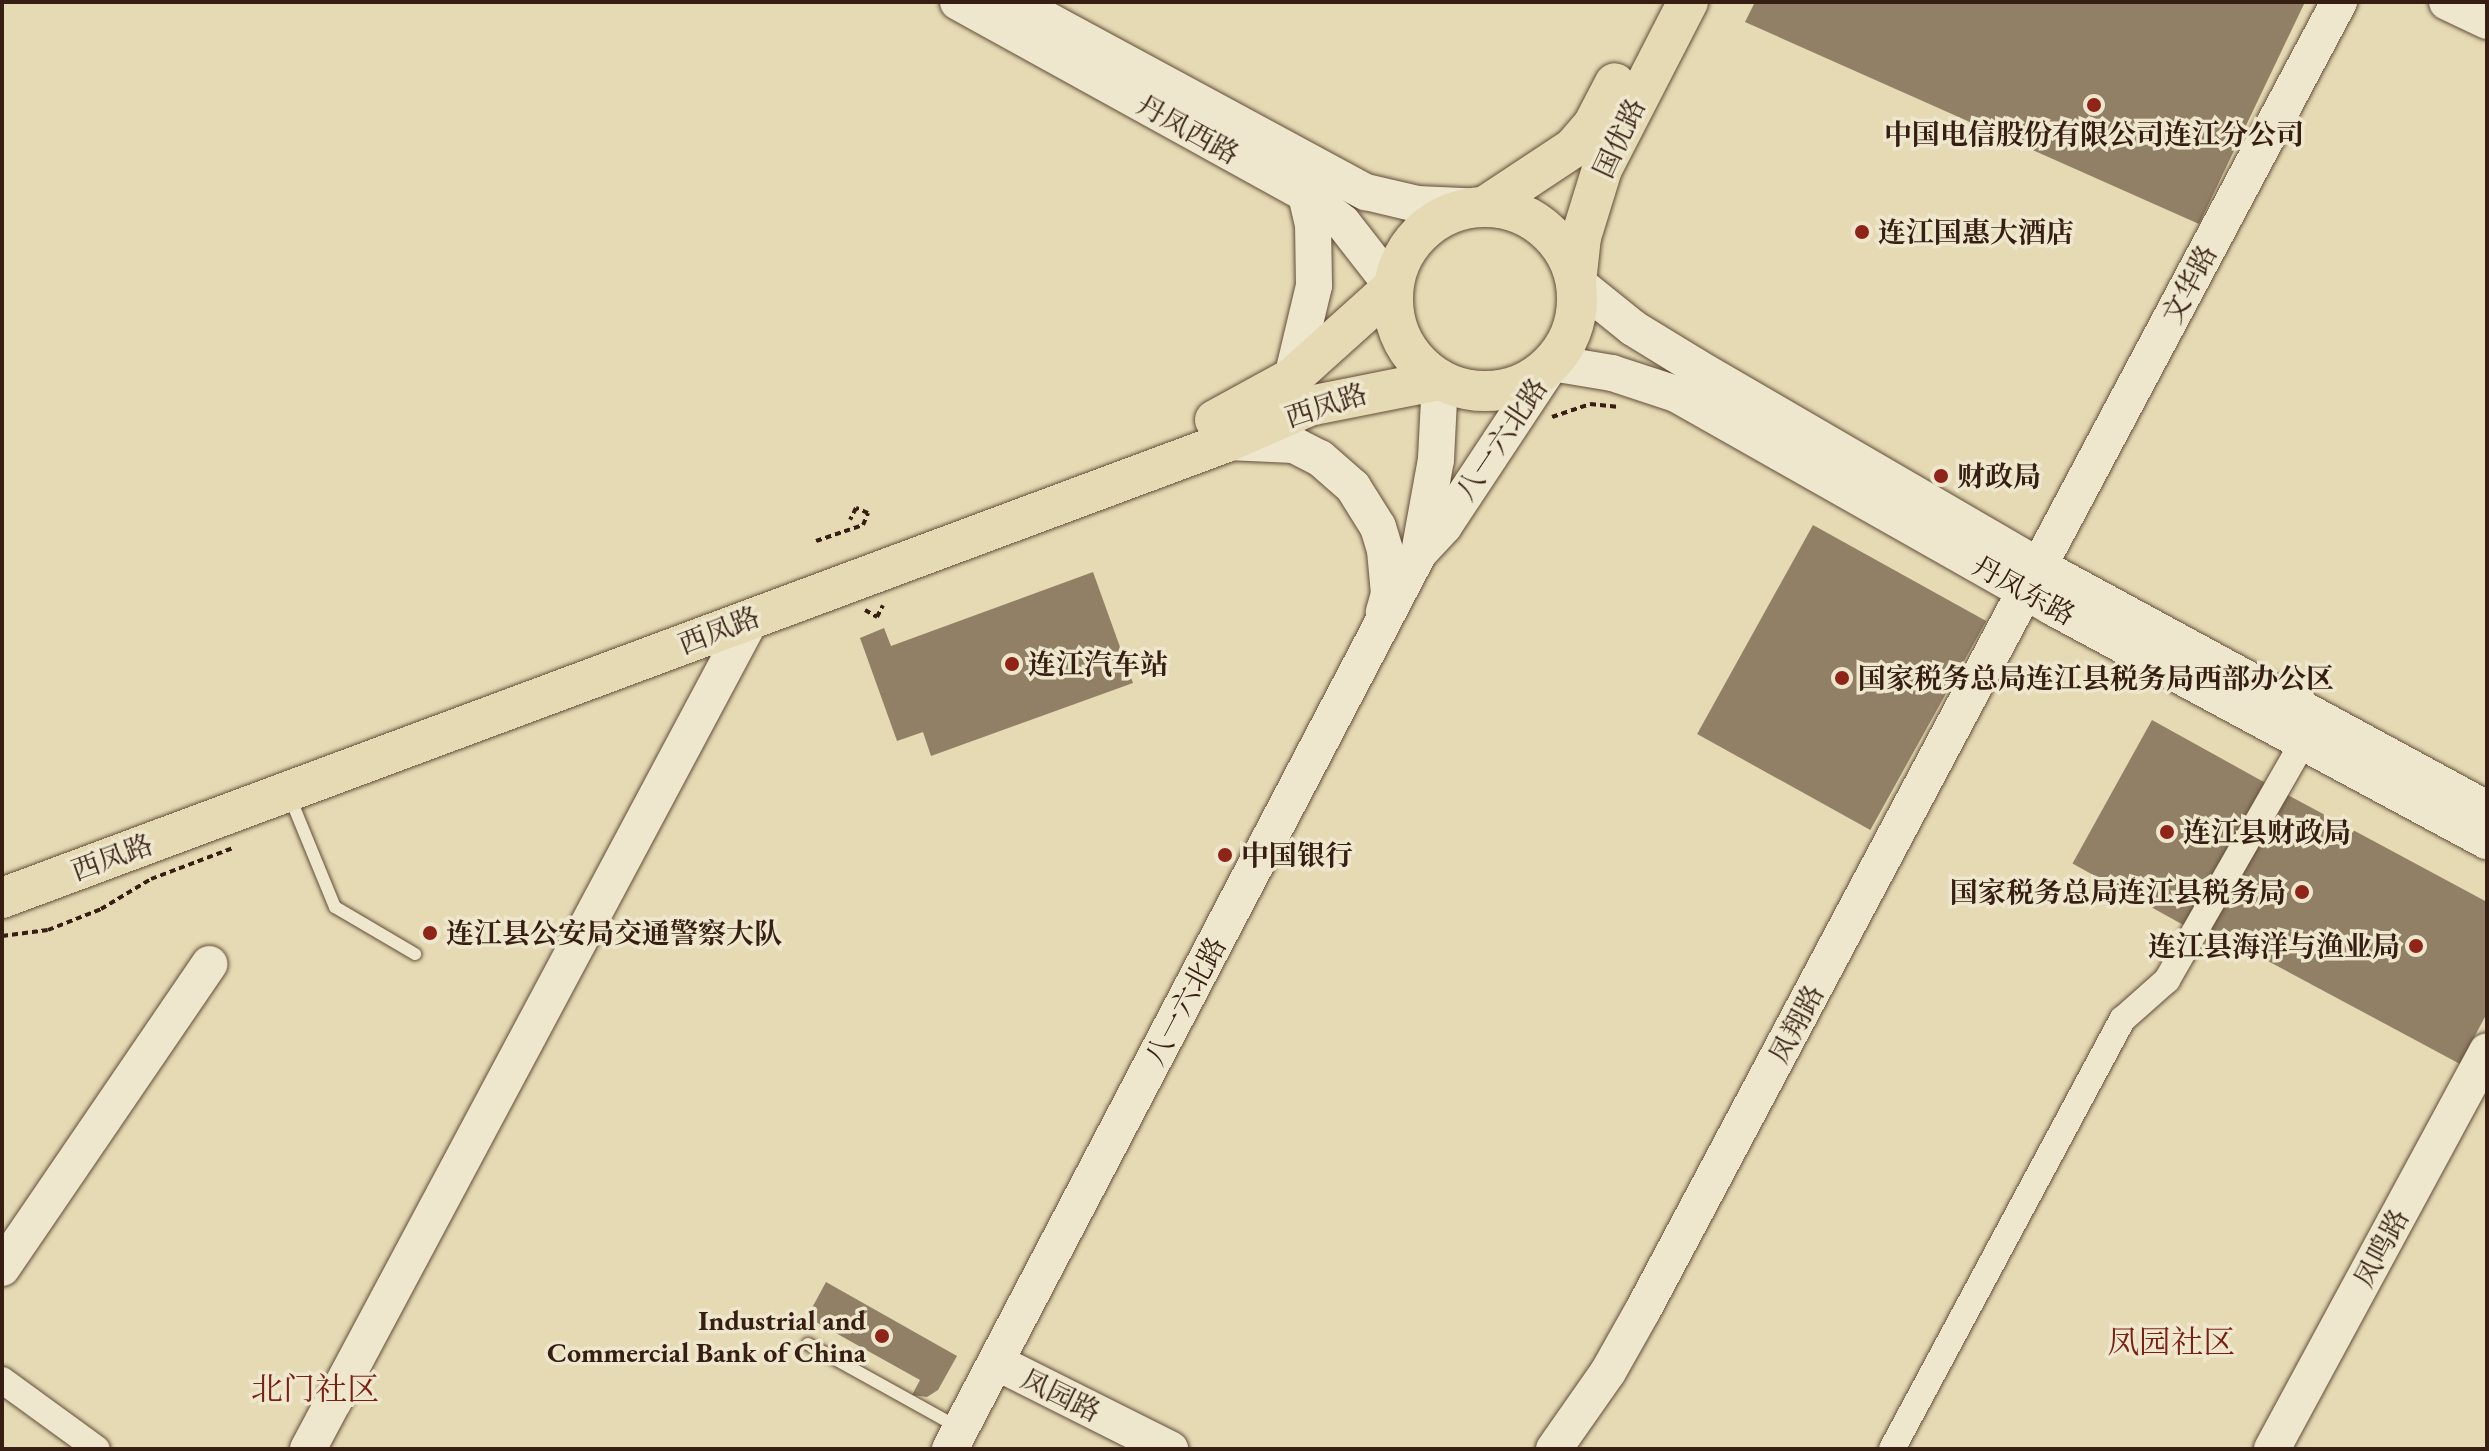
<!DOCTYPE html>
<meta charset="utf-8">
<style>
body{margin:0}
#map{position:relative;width:2489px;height:1451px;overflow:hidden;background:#e5dab3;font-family:"EB Garamond","Noto Serif SC",serif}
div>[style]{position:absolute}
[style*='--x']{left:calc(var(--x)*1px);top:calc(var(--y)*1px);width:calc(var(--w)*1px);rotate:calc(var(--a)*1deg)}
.building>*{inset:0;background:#918066;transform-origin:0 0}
.path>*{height:4px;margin-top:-2px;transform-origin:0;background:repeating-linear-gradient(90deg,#361e12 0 6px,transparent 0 10px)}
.roads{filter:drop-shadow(0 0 2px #624d3a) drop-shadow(0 0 2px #624d3a)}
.lane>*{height:12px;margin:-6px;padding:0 6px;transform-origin:6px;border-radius:6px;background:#eee7ce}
.street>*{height:26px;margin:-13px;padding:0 13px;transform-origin:13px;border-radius:13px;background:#eee7ce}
.secondary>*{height:36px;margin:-18px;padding:0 18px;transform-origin:18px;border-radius:18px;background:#eee7ce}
.primary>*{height:40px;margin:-20px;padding:0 20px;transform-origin:20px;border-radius:20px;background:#e5dab3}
.primary>.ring{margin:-20px;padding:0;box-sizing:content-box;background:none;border:40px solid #e5dab3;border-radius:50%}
.dots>*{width:22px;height:22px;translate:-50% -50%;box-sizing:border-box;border:4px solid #eee7ce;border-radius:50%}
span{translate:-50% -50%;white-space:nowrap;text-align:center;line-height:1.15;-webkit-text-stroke:7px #eee7ce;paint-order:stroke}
.street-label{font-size:28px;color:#361e12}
.poi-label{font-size:28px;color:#361e12;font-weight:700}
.left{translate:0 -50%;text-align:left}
.right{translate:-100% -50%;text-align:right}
.quarter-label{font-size:32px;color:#7a1f14}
.frame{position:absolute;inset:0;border:4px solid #361e12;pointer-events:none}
</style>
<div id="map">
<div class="building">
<i style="clip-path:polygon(1755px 2px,2305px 2px,2199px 224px,1745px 22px)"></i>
<i style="left:1813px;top:525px;width:198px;height:239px;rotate:29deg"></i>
<i style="clip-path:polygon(1093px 572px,1133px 683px,931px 756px,923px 732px,897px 741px,860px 638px,884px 628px,891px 646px)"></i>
<i style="left:2152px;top:720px;width:132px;height:164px;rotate:29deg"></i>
<i style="clip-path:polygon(2284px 793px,2487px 902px,2487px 1013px,2460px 1064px,2210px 930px)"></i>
<i style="clip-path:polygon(826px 1282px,957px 1356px,938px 1390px,927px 1397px,912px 1395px,920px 1380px,807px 1317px)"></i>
</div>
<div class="path">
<i style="--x:1552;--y:417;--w:40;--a:-18.9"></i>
<i style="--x:1590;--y:404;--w:27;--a:6"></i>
<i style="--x:816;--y:541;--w:50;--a:-18.8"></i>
<i style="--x:863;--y:525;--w:13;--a:-67"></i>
<i style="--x:868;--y:513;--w:13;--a:-157"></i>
<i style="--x:856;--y:508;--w:13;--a:117"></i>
<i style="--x:865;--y:610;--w:14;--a:30"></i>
<i style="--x:877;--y:617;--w:13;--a:-63"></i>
<i style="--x:2;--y:936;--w:46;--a:-7.4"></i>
<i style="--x:48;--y:930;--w:57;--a:-21.6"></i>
<i style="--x:101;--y:909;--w:58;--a:-31"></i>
<i style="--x:151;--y:879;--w:88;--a:-20.7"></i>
</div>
<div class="roads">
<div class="lane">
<i style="--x:289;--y:795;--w:121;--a:67.7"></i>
<i style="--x:335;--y:907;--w:93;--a:30.4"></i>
<i style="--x:808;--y:1344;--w:171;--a:29"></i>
</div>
<div class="street">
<i style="--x:2;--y:1380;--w:117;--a:36"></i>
<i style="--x:1892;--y:1449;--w:488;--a:-61.8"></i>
<i style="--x:2123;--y:1019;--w:59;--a:-41.6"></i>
<i style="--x:2167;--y:980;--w:292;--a:-60.2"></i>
</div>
<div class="secondary">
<i style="--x:958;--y:2;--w:397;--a:28.9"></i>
<i style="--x:1306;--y:194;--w:47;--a:38.1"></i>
<i style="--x:1343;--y:223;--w:81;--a:52"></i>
<i style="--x:1014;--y:2;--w:400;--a:28.4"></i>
<i style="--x:1366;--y:192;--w:52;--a:13.2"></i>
<i style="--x:1417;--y:204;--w:67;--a:2.6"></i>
<i style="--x:2447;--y:2;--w:44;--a:25.4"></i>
<i style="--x:1576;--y:282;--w:73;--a:38.9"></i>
<i style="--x:1633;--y:328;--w:73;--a:31.5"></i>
<i style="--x:1695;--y:366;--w:398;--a:30.2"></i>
<i style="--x:2039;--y:566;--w:510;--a:28.48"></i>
<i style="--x:1292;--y:378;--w:95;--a:-76.6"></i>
<i style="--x:1314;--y:286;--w:61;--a:-90.9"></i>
<i style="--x:1313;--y:225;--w:32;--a:-103"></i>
<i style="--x:1228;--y:442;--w:66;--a:2.6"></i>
<i style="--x:1294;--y:445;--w:29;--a:27"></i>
<i style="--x:1320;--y:458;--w:44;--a:41.3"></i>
<i style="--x:1353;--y:487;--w:47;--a:58"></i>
<i style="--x:1378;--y:527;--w:24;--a:73"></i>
<i style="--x:1385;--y:550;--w:44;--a:84.8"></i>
<i style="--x:1389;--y:594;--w:19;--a:106"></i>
<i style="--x:1419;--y:553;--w:96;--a:-79.7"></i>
<i style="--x:1436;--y:459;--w:79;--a:-87.1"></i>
<i style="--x:2039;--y:566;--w:639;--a:-61.99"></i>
<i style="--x:2;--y:1268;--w:368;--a:-55.7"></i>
<i style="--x:996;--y:1362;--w:195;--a:26.6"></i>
<i style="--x:308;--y:1449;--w:943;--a:-61.91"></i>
<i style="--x:950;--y:1449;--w:1011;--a:-62.37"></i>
<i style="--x:1419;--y:553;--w:37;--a:-47"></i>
<i style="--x:1444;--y:526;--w:196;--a:-56.5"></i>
<i style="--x:1552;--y:363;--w:61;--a:9.5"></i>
<i style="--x:1612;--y:373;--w:67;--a:18.2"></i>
<i style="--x:1676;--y:394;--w:432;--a:29.5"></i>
<i style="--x:2052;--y:607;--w:494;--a:28.3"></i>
<i style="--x:1554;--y:1449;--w:94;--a:-55"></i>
<i style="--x:1608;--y:1372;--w:71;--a:-60.6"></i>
<i style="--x:1643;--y:1310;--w:814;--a:-62.02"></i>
<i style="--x:2272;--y:1449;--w:452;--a:-61.6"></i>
</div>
<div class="primary">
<i style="--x:1484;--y:207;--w:107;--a:-33.5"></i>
<i style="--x:1573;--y:148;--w:30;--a:-49"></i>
<i style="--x:1593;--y:125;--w:47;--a:-62.4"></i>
<i class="ring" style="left:1393px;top:207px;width:144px;height:144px"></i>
<i style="--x:1576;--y:282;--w:45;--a:-83.7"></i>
<i style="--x:1581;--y:237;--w:71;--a:-72.8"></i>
<i style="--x:1602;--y:169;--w:188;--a:-62.8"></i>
<i style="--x:1215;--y:420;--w:88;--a:-28.6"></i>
<i style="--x:1292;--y:378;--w:136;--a:-42"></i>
<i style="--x:2;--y:898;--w:1307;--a:-20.42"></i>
<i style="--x:1227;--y:442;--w:90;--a:-23.7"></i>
<i style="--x:1309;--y:406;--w:134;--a:-11.2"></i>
</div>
</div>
<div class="dots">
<i style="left:2094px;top:105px;background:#8f2418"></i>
<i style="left:1862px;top:232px;background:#8f2418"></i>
<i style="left:1941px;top:476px;background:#8f2418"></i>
<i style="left:1012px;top:664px;background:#8f2418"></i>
<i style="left:1842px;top:678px;background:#8f2418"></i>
<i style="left:2167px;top:832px;background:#8f2418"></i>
<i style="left:1225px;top:855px;background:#8f2418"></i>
<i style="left:2302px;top:892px;background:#8f2418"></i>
<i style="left:430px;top:933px;background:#8f2418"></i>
<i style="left:2416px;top:946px;background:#8f2418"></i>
<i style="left:882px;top:1336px;background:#8f2418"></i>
</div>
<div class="street-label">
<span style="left:1188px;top:129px;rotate:29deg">丹凤西路</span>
<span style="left:1619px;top:138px;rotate:-65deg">国优路</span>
<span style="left:2189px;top:284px;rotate:-62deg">文华路</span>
<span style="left:1326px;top:405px;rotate:-18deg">西凤路</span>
<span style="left:1501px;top:439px;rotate:-56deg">八一六北路</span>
<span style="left:2024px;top:590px;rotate:29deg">丹凤东路</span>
<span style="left:719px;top:630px;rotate:-21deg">西凤路</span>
<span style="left:112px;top:857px;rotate:-20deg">西凤路</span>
<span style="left:1185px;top:1001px;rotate:-62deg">八一六北路</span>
<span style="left:1796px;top:1024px;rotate:-62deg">凤翔路</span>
<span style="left:2381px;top:1248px;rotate:-62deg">凤鸣路</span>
<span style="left:1061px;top:1395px;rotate:26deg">凤园路</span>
</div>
<div class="poi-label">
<span style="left:2094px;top:134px">中国电信股份有限公司连江分公司</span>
<span class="left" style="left:1878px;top:232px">连江国惠大酒店</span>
<span class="left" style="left:1957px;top:476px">财政局</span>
<span class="left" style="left:1028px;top:664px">连江汽车站</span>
<span class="left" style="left:1858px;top:678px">国家税务总局连江县税务局西部办公区</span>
<span class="left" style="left:2183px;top:832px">连江县财政局</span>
<span class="left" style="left:1241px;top:855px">中国银行</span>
<span class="right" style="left:2286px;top:892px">国家税务总局连江县税务局</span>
<span class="left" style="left:446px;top:933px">连江县公安局交通警察大队</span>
<span class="right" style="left:2400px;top:946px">连江县海洋与渔业局</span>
<span class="right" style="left:866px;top:1336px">Industrial and<br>Commercial Bank of China</span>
</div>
<div class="quarter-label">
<span style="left:2171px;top:1342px">凤园社区</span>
<span style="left:315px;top:1389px">北门社区</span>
</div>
<div class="frame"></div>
</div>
